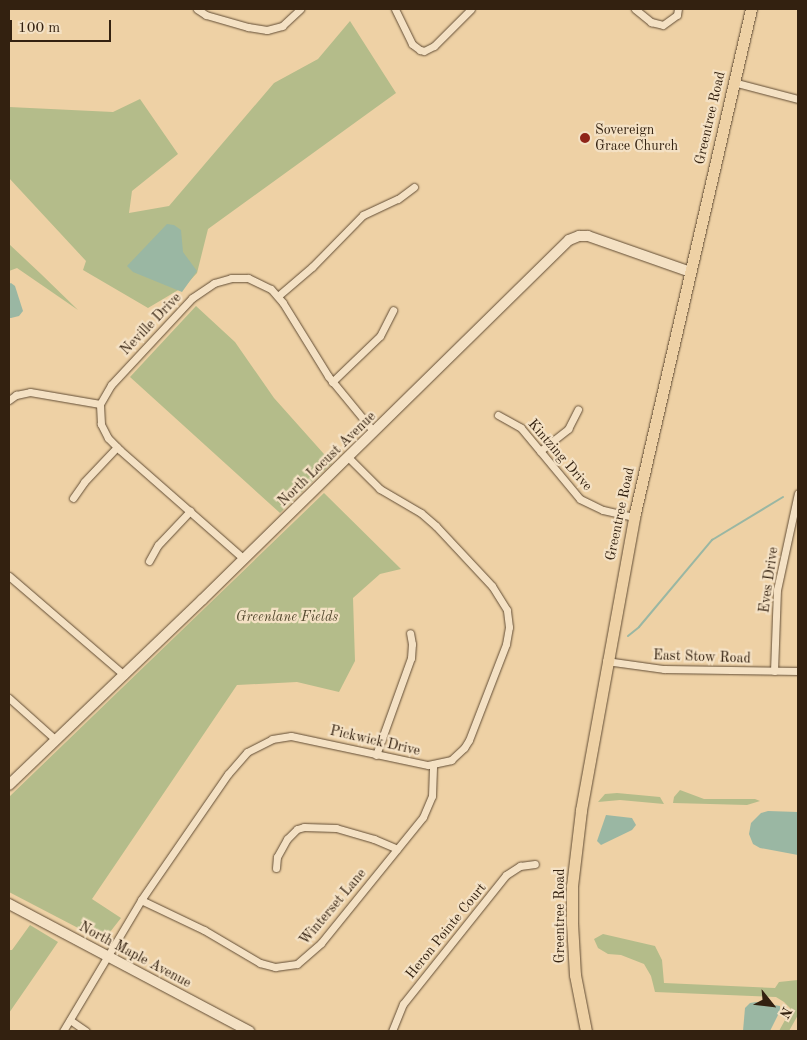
<!DOCTYPE html>
<style>
body{margin:0}
#map{position:relative;width:807px;height:1040px;overflow:hidden;background:#eed1a5;font-family:"Old Standard TT",serif}
div>[style]{position:absolute}
[style*='--x']{left:calc(var(--x)*1px);top:calc(var(--y)*1px);width:calc(var(--w)*1px);rotate:calc(var(--a)*1deg)}
.green>*{inset:0;background:#b4bc8a}
.water>*{inset:0;background:#9ab7a3}
.stream>*{height:2px;margin:-1px;padding:0 1px;transform-origin:1px;border-radius:1px;background:#9ab7a3}
.roads{filter:drop-shadow(0 0 1px #624d35) drop-shadow(0 0 1px #624d35)}
.street>*{height:7px;margin:-3.5px;padding:0 3.5px;transform-origin:3.5px;border-radius:3.5px;background:#f4e1c4}
.secondary>*{height:10px;margin:-5px;padding:0 5px;transform-origin:5px;border-radius:5px;background:#f4e1c4}
.primary>*{height:11px;margin:-5.5px;padding:0 5.5px;transform-origin:5.5px;border-radius:5.5px;background:#eed1a5}
.dots>*{width:14px;height:14px;translate:-50% -50%;box-sizing:border-box;border:2px solid #f4e1c4;border-radius:50%}
span{translate:-50% -50%;white-space:nowrap;text-align:center;line-height:1.15;-webkit-text-stroke:4.5px #f4e1c4;paint-order:stroke}
.street-label{font-size:14px;color:#332110}
.poi-label{font-size:14px;color:#332110}
.left{translate:0 -50%;text-align:left}
.park-label{font-size:14px;color:#53482e;font-style:italic}
.frame{position:absolute;inset:0;border:10px solid #332110;pointer-events:none}
.north{position:absolute;left:747px;top:980px;width:50px;height:50px;-webkit-text-stroke:4px #f4e1c4;paint-order:stroke;rotate:119deg;font-size:14px;font-weight:700;line-height:20px;text-align:center;color:#332110}
.north::after{content:'';display:block;margin:auto;width:18px;height:22px;background:#332110;clip-path:polygon(50% 0,100% 100%,50% 72%,0 100%)}
.scale{position:absolute;left:10px;top:20px;width:101px;height:22px;box-sizing:border-box;border:2px solid #332110;border-top:0;padding-left:6px;font-size:15px;line-height:18px;white-space:nowrap;color:#332110;-webkit-text-stroke:4px #f4e1c4;paint-order:stroke}
</style>
<div id="map">
<div class="green">
<i style="clip-path:polygon(350px 21px,396px 93px,208px 229px,197px 273px,185px 286px,148px 308px,83px 270px,86px 261px,9px 178px,9px 107px,113px 112px,140px 99px,178px 154px,132px 191px,129px 213px,169px 206px,274px 83px,318px 59px)"></i>
<i style="clip-path:polygon(9px 244px,41px 274px,78px 310px,17px 268px,9px 271px)"></i>
<i style="clip-path:polygon(196px 306px,235px 342px,274px 398px,332px 463px,280px 513px,130px 377px)"></i>
<i style="clip-path:polygon(324px 493px,401px 569px,380px 574px,353px 598px,355px 661px,339px 692px,297px 682px,237px 685px,92px 899px,121px 918px,103px 941px,9px 892px,9px 797px)"></i>
<i style="clip-path:polygon(680px 790px,704px 799px,755px 799px,760px 801px,747px 805px,673px 803px,674px 797px)"></i>
<i style="clip-path:polygon(617px 793px,660px 797px,664px 804px,620px 800px,598px 802px,605px 794px)"></i>
<i style="clip-path:polygon(30px 925px,58px 942px,9px 1013px,9px 950px,12px 950px)"></i>
<i style="clip-path:polygon(603px 934px,655px 946px,662px 960px,664px 983px,775px 988px,779px 982px,798px 980px,798px 1015px,789px 1031px,779px 1031px,791px 1009px,784px 1002px,776px 997px,655px 992px,651px 976px,644px 964px,621px 955px,608px 954px,598px 948px,594px 939px)"></i>
</div>
<div class="water">
<i style="clip-path:polygon(167px 224px,174px 225px,181px 230px,183px 252px,197px 271px,182px 292px,133px 272px,127px 266px)"></i>
<i style="clip-path:polygon(11px 283px,15px 286px,23px 311px,19px 316px,11px 318px,9px 318px,9px 284px)"></i>
<i style="clip-path:polygon(768px 811px,798px 812px,798px 855px,760px 848px,753px 844px,749px 834px,751px 823px,761px 813px)"></i>
<i style="clip-path:polygon(606px 815px,632px 818px,636px 825px,632px 830px,601px 845px,597px 841px)"></i>
<i style="clip-path:polygon(756px 1002px,780px 1006px,780px 1011px,770px 1031px,743px 1031px,745px 1008px,750px 1003px)"></i>
</div>
<div class="stream">
<i style="--x:628;--y:636;--w:14;--a:-39"></i>
<i style="--x:639;--y:627;--w:114;--a:-50"></i>
<i style="--x:712;--y:540;--w:83;--a:-31.2"></i>
</div>
<div class="roads">
<div class="street">
<i style="--x:197;--y:9;--w:11;--a:34"></i>
<i style="--x:206;--y:15;--w:44;--a:15.9"></i>
<i style="--x:248;--y:27;--w:19;--a:9"></i>
<i style="--x:267;--y:30;--w:16;--a:-15"></i>
<i style="--x:282;--y:26;--w:25;--a:-43"></i>
<i style="--x:395;--y:9;--w:39;--a:64"></i>
<i style="--x:412;--y:44;--w:10;--a:37"></i>
<i style="--x:420;--y:50;--w:4;--a:14"></i>
<i style="--x:424;--y:51;--w:11;--a:-27"></i>
<i style="--x:434;--y:46;--w:52;--a:-45"></i>
<i style="--x:635;--y:9;--w:21;--a:39"></i>
<i style="--x:651;--y:22;--w:12;--a:14"></i>
<i style="--x:663;--y:25;--w:17;--a:-36"></i>
<i style="--x:677;--y:15;--w:6;--a:-81"></i>
<i style="--x:733;--y:82;--w:67;--a:14.7"></i>
<i style="--x:278;--y:296;--w:45;--a:-40.5"></i>
<i style="--x:312;--y:267;--w:73;--a:-45.6"></i>
<i style="--x:363;--y:215;--w:38;--a:-25"></i>
<i style="--x:398;--y:199;--w:20;--a:-37"></i>
<i style="--x:332;--y:382;--w:66;--a:-43.8"></i>
<i style="--x:380;--y:336;--w:29;--a:-63"></i>
<i style="--x:9;--y:400;--w:9;--a:-36"></i>
<i style="--x:16;--y:395;--w:14;--a:-12"></i>
<i style="--x:30;--y:392;--w:71;--a:9.7"></i>
<i style="--x:498;--y:415;--w:26;--a:29"></i>
<i style="--x:521;--y:428;--w:92;--a:50.3"></i>
<i style="--x:580;--y:499;--w:25;--a:26"></i>
<i style="--x:603;--y:510;--w:32;--a:13"></i>
<i style="--x:540;--y:451;--w:36;--a:-38"></i>
<i style="--x:568;--y:429;--w:22;--a:-63"></i>
<i style="--x:73;--y:498;--w:19;--a:-55"></i>
<i style="--x:84;--y:482;--w:48;--a:-46.7"></i>
<i style="--x:244;--y:559;--w:165;--a:-138.7"></i>
<i style="--x:120;--y:450;--w:17;--a:-135"></i>
<i style="--x:108;--y:438;--w:16;--a:-117"></i>
<i style="--x:101;--y:424;--w:20;--a:-93"></i>
<i style="--x:100;--y:404;--w:22;--a:-60"></i>
<i style="--x:111;--y:385;--w:119;--a:-47"></i>
<i style="--x:192;--y:298;--w:27;--a:-34"></i>
<i style="--x:214;--y:283;--w:18;--a:-16"></i>
<i style="--x:231;--y:278;--w:17;--a:0"></i>
<i style="--x:248;--y:278;--w:25;--a:26"></i>
<i style="--x:271;--y:289;--w:18;--a:49"></i>
<i style="--x:283;--y:303;--w:86;--a:58.3"></i>
<i style="--x:328;--y:376;--w:72;--a:50.6"></i>
<i style="--x:149;--y:561;--w:18;--a:-61"></i>
<i style="--x:158;--y:545;--w:47;--a:-46.7"></i>
<i style="--x:9;--y:576;--w:152;--a:40.7"></i>
<i style="--x:606;--y:661;--w:59;--a:7.9"></i>
<i style="--x:664;--y:669;--w:134;--a:0.9"></i>
<i style="--x:774;--y:671;--w:81;--a:-87.9"></i>
<i style="--x:777;--y:590;--w:99;--a:-77.8"></i>
<i style="--x:9;--y:698;--w:63;--a:41.8"></i>
<i style="--x:376;--y:755;--w:103;--a:-70.2"></i>
<i style="--x:411;--y:658;--w:14;--a:-86"></i>
<i style="--x:412;--y:644;--w:11;--a:-100"></i>
<i style="--x:276;--y:868;--w:11;--a:-85"></i>
<i style="--x:277;--y:857;--w:21;--a:-61"></i>
<i style="--x:287;--y:839;--w:14;--a:-45"></i>
<i style="--x:297;--y:829;--w:7;--a:-16"></i>
<i style="--x:304;--y:827;--w:32;--a:2"></i>
<i style="--x:336;--y:828;--w:40;--a:16"></i>
<i style="--x:374;--y:839;--w:25;--a:23"></i>
<i style="--x:141;--y:900;--w:70;--a:25.5"></i>
<i style="--x:204;--y:930;--w:65;--a:30.5"></i>
<i style="--x:260;--y:963;--w:16;--a:15"></i>
<i style="--x:275;--y:967;--w:22;--a:-8"></i>
<i style="--x:297;--y:964;--w:32;--a:-41"></i>
<i style="--x:321;--y:943;--w:162;--a:-51"></i>
<i style="--x:423;--y:817;--w:23;--a:-67"></i>
<i style="--x:432;--y:796;--w:31;--a:-88"></i>
<i style="--x:70;--y:1020;--w:19;--a:35"></i>
<i style="--x:63;--y:1031;--w:152;--a:-59.2"></i>
<i style="--x:141;--y:900;--w:153;--a:-55.4"></i>
<i style="--x:228;--y:774;--w:29;--a:-49"></i>
<i style="--x:247;--y:752;--w:28;--a:-27"></i>
<i style="--x:272;--y:739;--w:19;--a:-9"></i>
<i style="--x:291;--y:736;--w:140;--a:12"></i>
<i style="--x:428;--y:765;--w:24;--a:-12"></i>
<i style="--x:451;--y:760;--w:18;--a:-43"></i>
<i style="--x:464;--y:748;--w:9;--a:-58"></i>
<i style="--x:469;--y:740;--w:103;--a:-68.9"></i>
<i style="--x:506;--y:644;--w:17;--a:-80"></i>
<i style="--x:509;--y:627;--w:17;--a:-97"></i>
<i style="--x:507;--y:610;--w:28;--a:-122"></i>
<i style="--x:492;--y:586;--w:82;--a:-133"></i>
<i style="--x:436;--y:526;--w:20;--a:-139"></i>
<i style="--x:421;--y:513;--w:48;--a:-149.7"></i>
<i style="--x:380;--y:489;--w:45;--a:-135"></i>
<i style="--x:392;--y:1031;--w:29;--a:-68"></i>
<i style="--x:403;--y:1004;--w:165;--a:-51.4"></i>
<i style="--x:506;--y:875;--w:17;--a:-33"></i>
<i style="--x:520;--y:866;--w:15;--a:-8"></i>
</div>
<div class="secondary">
<i style="--x:9;--y:785;--w:267;--a:-43.8"></i>
<i style="--x:202;--y:600;--w:514;--a:-44.45"></i>
<i style="--x:569;--y:240;--w:11;--a:-22"></i>
<i style="--x:579;--y:236;--w:9;--a:0"></i>
<i style="--x:588;--y:236;--w:109;--a:19.3"></i>
<i style="--x:9;--y:904;--w:272;--a:27.9"></i>
</div>
<div class="primary">
<i style="--x:586;--y:1031;--w:57;--a:-101.1"></i>
<i style="--x:575;--y:975;--w:52;--a:-93.3"></i>
<i style="--x:572;--y:923;--w:37;--a:-90"></i>
<i style="--x:572;--y:886;--w:77;--a:-83.2"></i>
<i style="--x:581;--y:810;--w:298;--a:-79.7"></i>
<i style="--x:634;--y:517;--w:521;--a:-77.03"></i>
</div>
</div>
<div class="dots">
<i style="left:585px;top:138px;background:#8f2418"></i>
</div>
<div class="street-label">
<span style="left:710px;top:118px;rotate:-77deg">Greentree Road</span>
<span style="left:151px;top:324px;rotate:-46deg">Neville Drive</span>
<span style="left:560px;top:455px;rotate:49deg">Kintzing Drive</span>
<span style="left:327px;top:459px;rotate:-44deg">North Locust Avenue</span>
<span style="left:620px;top:514px;rotate:-78deg">Greentree Road</span>
<span style="left:769px;top:580px;rotate:-82deg">Eves Drive</span>
<span style="left:702px;top:657px;rotate:2deg">East Stow Road</span>
<span style="left:375px;top:741px;rotate:13deg">Pickwick Drive</span>
<span style="left:333px;top:907px;rotate:-50deg">Winterset Lane</span>
<span style="left:560px;top:916px;rotate:-90deg">Greentree Road</span>
<span style="left:446px;top:931px;rotate:-51deg">Heron Pointe Court</span>
<span style="left:135px;top:955px;rotate:28deg">North Maple Avenue</span>
</div>
<div class="poi-label">
<span class="left" style="left:595px;top:138px">Sovereign<br>Grace Church</span>
</div>
<div class="park-label">
<span style="left:287px;top:617px">Greenlane Fields</span>
</div>
<div class="frame"></div>
<div class="north">N</div>
<div class="scale">100 m</div>
</div>
